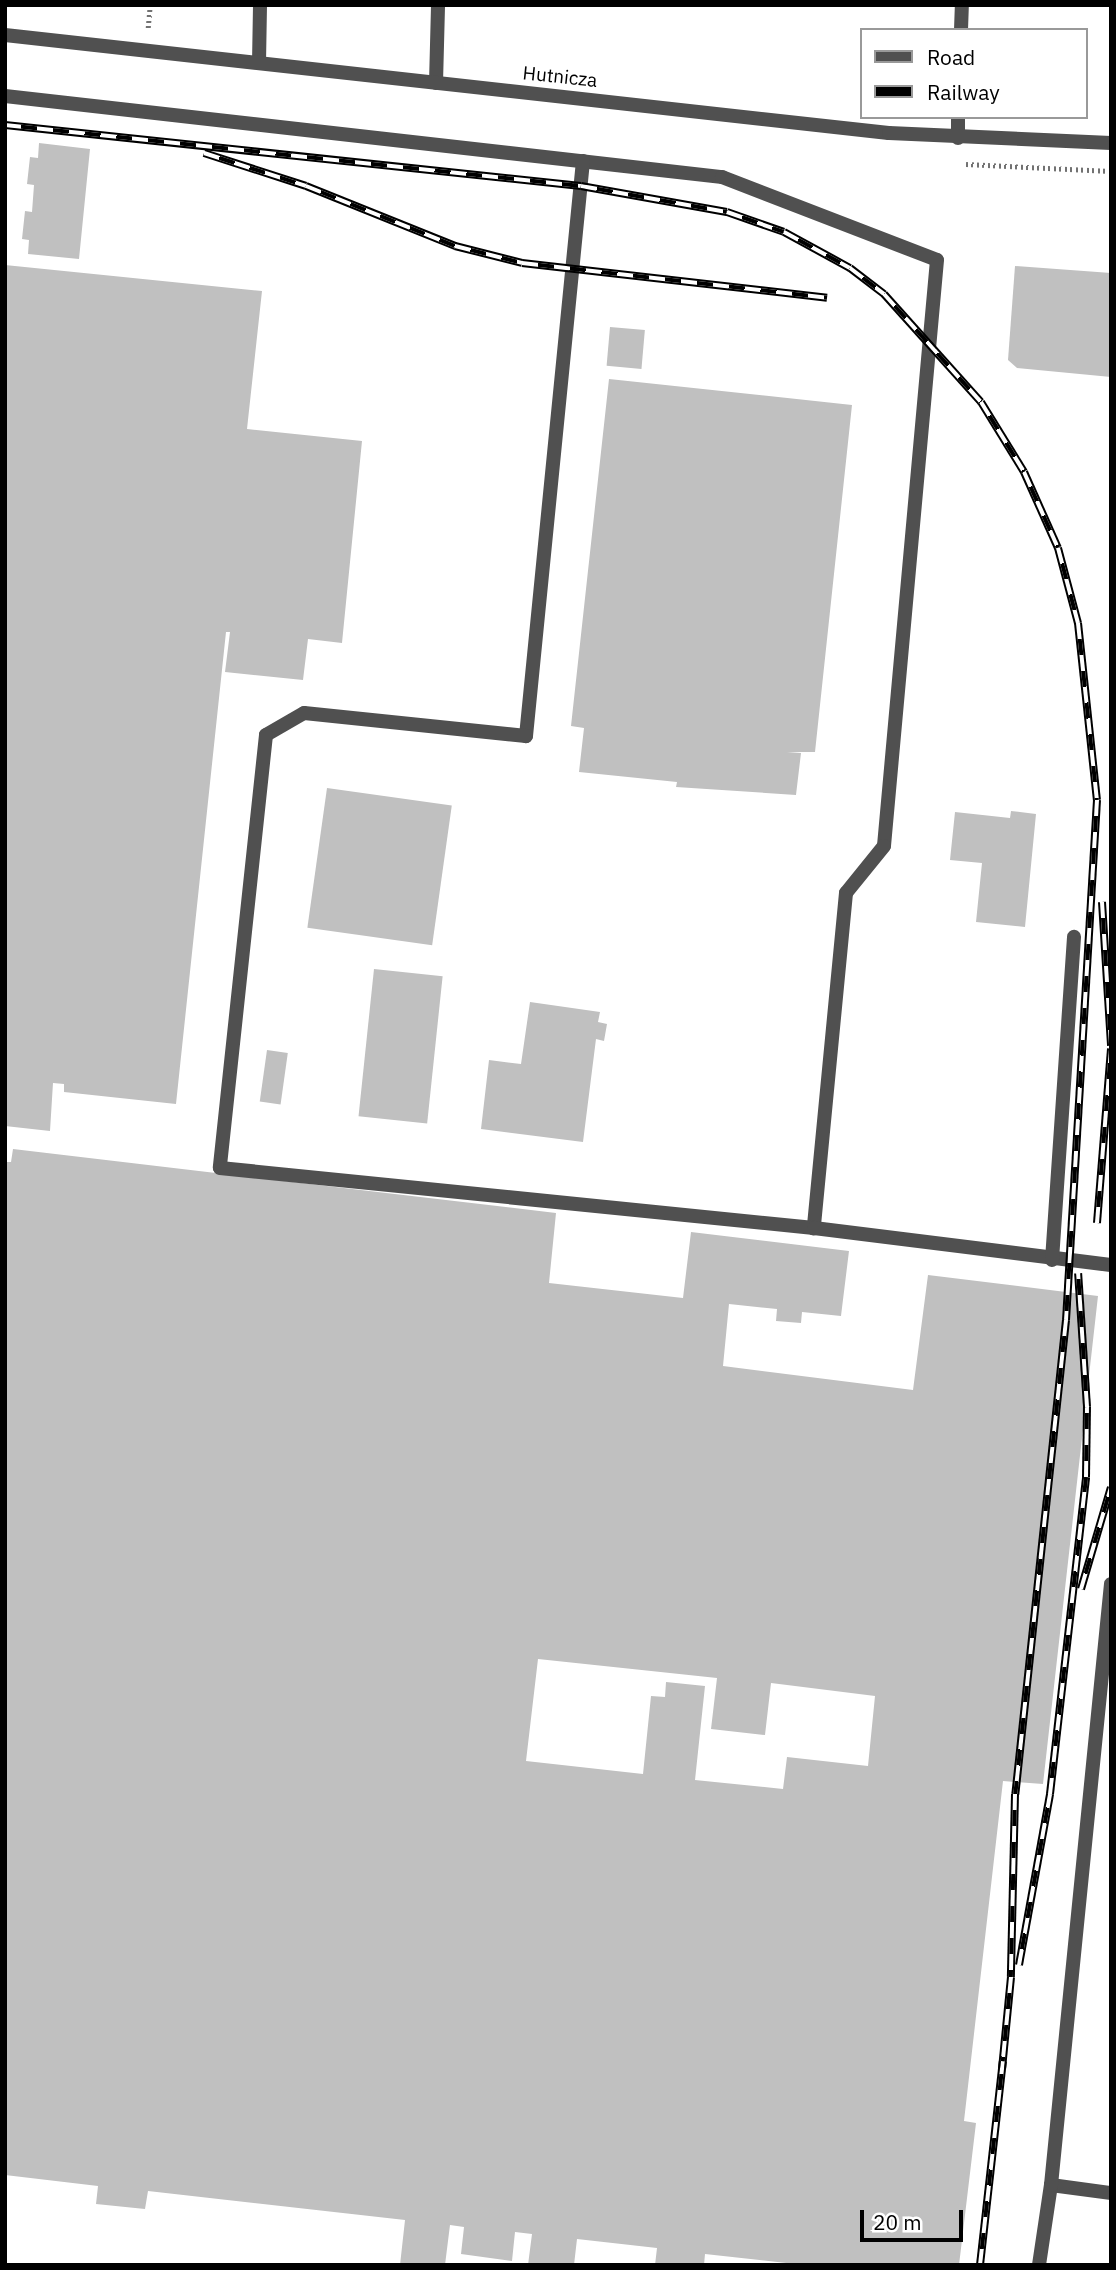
<!DOCTYPE html>
<style>
body{margin:0}
#map{position:relative;width:1116px;height:2270px;overflow:hidden;background:#fff;font-family:"IBM Plex Sans",sans-serif}
div>[style]{position:absolute}
[style*='--x']{left:calc(var(--x)*1px);top:calc(var(--y)*1px);width:calc(var(--w)*1px);rotate:calc(var(--a)*1deg)}
.building>*{inset:0;background:#c0c0c0;transform-origin:0 0}
.path>*{height:4.5px;margin-top:-2.25px;transform-origin:0;background:repeating-linear-gradient(90deg,#727272 0 2px,transparent 0 5.5px)}
.service>*{height:14px;margin:-7px;padding:0 7px;transform-origin:7px;border-radius:7px;background:#505050}
.minor>*{height:14px;margin:-7px;padding:0 7px;transform-origin:7px;border-radius:7px;background:#505050}
.rail>*{height:8px;margin-top:-4px;transform-origin:0;background:repeating-linear-gradient(90deg,#fff 0 16px,#000 0 32px);box-sizing:border-box;border-block:2px solid #000}
span{translate:-50% -50%;white-space:nowrap;text-align:center;line-height:1.15;-webkit-text-stroke:5px #fff;paint-order:stroke}
.street-label{font-size:19px;color:#000}
.frame{position:absolute;inset:0;border:7px solid #000;pointer-events:none}
.legend{position:absolute;left:860px;top:28px;width:228px;height:91px;box-sizing:border-box;background:#fff;border:2px solid #999;margin:0;padding:9px 12px;list-style:none;font-size:21px;color:#000}
.legend li{display:flex;align-items:center;gap:14px;height:35px}
.legend b{width:35px;border:2px solid #999}
.scale{position:absolute;left:860px;top:2210px;width:103px;height:32px;box-sizing:border-box;border:4px solid #000;border-top:0;padding-left:9px;font-size:21px;line-height:24px;white-space:nowrap;color:#000;-webkit-text-stroke:5px #fff;paint-order:stroke}
</style>
<div id="map">
<div class="building">
<i style="clip-path:polygon(39px 143px,90px 149px,79px 259px,28px 254px,29px 240px,22px 239px,25px 211px,32px 212px,34px 185px,27px 184px,30px 157px,38px 158px)"></i>
<i style="clip-path:polygon(5px 265px,262px 291px,247px 429px,362px 441px,342px 643px,308px 639px,303px 680px,225px 672px,230px 632px,226px 632px,176px 1104px,64px 1092px,64px 1084px,53px 1083px,50px 1131px,5px 1126px)"></i>
<i style="clip-path:polygon(1015px 266px,1111px 273px,1111px 377px,1017px 368px,1008px 360px)"></i>
<i style="left:610px;top:327px;width:35px;height:39px;rotate:5deg"></i>
<i style="clip-path:polygon(609px 379px,852px 405px,815px 752px,787px 752px,801px 753px,796px 795px,676px 787px,677px 782px,579px 772px,584px 728px,571px 726px)"></i>
<i style="left:327px;top:788px;width:126px;height:141px;rotate:8deg"></i>
<i style="clip-path:polygon(1011px 811px,1036px 814px,1025px 927px,976px 922px,982px 863px,950px 860px,955px 812px,1010px 818px)"></i>
<i style="left:374px;top:969px;width:69px;height:148px;rotate:6deg"></i>
<i style="clip-path:polygon(530px 1002px,600px 1012px,598px 1022px,607px 1024px,604px 1041px,596px 1039px,583px 1142px,481px 1129px,489px 1060px,521px 1064px)"></i>
<i style="left:267px;top:1050px;width:21px;height:52px;rotate:8deg"></i>
<i style="clip-path:polygon(evenodd,13px 1149px,556px 1213px,549px 1283px,683px 1298px,691px 1232px,849px 1251px,841px 1316px,802px 1312px,801px 1323px,776px 1321px,777px 1309px,729px 1304px,723px 1366px,913px 1390px,928px 1275px,1098px 1296px,1043px 1784px,1003px 1781px,964px 2121px,976px 2123px,959px 2265px,804px 2265px,705px 2254px,704px 2265px,655px 2265px,657px 2248px,577px 2239px,574px 2265px,528px 2265px,532px 2234px,515px 2232px,512px 2261px,461px 2254px,464px 2227px,450px 2225px,445px 2265px,400px 2265px,405px 2220px,148px 2191px,145px 2209px,96px 2204px,98px 2186px,5px 2175px,5px 1162px,11px 1162px,13px 1149px,538px 1659px,717px 1678px,711px 1729px,765px 1735px,771px 1683px,875px 1696px,868px 1766px,787px 1757px,783px 1789px,695px 1780px,705px 1686px,666px 1682px,665px 1697px,651px 1696px,643px 1774px,526px 1761px,538px 1659px)"></i>
</div>
<div class="path">
<i style="--x:148;--y:28;--w:23;--a:-85"></i>
<i style="--x:966;--y:164;--w:145;--a:2.8"></i>
</div>
<div class="service">
<i style="--x:961;--y:30;--w:25;--a:-88"></i>
<i style="--x:259;--y:63;--w:58;--a:-89"></i>
<i style="--x:436;--y:83;--w:78;--a:-88.5"></i>
<i style="--x:5;--y:96;--w:722;--a:6.45"></i>
<i style="--x:722;--y:177;--w:230;--a:21.1"></i>
<i style="--x:937;--y:260;--w:588;--a:95.17"></i>
<i style="--x:884;--y:846;--w:60;--a:129"></i>
<i style="--x:846;--y:893;--w:337;--a:95.5"></i>
<i style="--x:958;--y:138;--w:21;--a:-90"></i>
<i style="--x:583;--y:161;--w:578;--a:95.66"></i>
<i style="--x:526;--y:736;--w:223;--a:-174.1"></i>
<i style="--x:304;--y:713;--w:44;--a:149.9"></i>
<i style="--x:266;--y:735;--w:435;--a:96.1"></i>
<i style="--x:220;--y:1168;--w:597;--a:5.77"></i>
<i style="--x:814;--y:1228;--w:299;--a:7.1"></i>
<i style="--x:1052;--y:1260;--w:324;--a:-86.1"></i>
<i style="--x:1051;--y:2185;--w:61;--a:7.6"></i>
<i style="--x:1039;--y:2265;--w:81;--a:-81.5"></i>
<i style="--x:1051;--y:2185;--w:604;--a:-84.3"></i>
</div>
<div class="minor">
<i style="--x:5;--y:35;--w:889;--a:6.33"></i>
<i style="--x:889;--y:133;--w:222;--a:2.6"></i>
</div>
<div class="rail">
<i style="--x:5;--y:125;--w:579;--a:6.05"></i>
<i style="--x:581;--y:186;--w:148;--a:10.1"></i>
<i style="--x:727;--y:212;--w:60;--a:19.3"></i>
<i style="--x:784;--y:232;--w:75;--a:28.6"></i>
<i style="--x:850;--y:268;--w:43;--a:37.4"></i>
<i style="--x:884;--y:294;--w:145;--a:48.1"></i>
<i style="--x:981;--y:402;--w:82;--a:58.4"></i>
<i style="--x:1024;--y:472;--w:83;--a:65.9"></i>
<i style="--x:1058;--y:548;--w:78;--a:75.1"></i>
<i style="--x:1078;--y:623;--w:178;--a:83.9"></i>
<i style="--x:1097;--y:800;--w:521;--a:93.41"></i>
<i style="--x:1066;--y:1320;--w:477;--a:96.1"></i>
<i style="--x:1015;--y:1794;--w:183;--a:91.3"></i>
<i style="--x:1011;--y:1977;--w:92;--a:95.6"></i>
<i style="--x:204;--y:153;--w:107;--a:17.9"></i>
<i style="--x:306;--y:186;--w:161;--a:21.9"></i>
<i style="--x:455;--y:246;--w:69;--a:14.2"></i>
<i style="--x:522;--y:263;--w:307;--a:6.5"></i>
<i style="--x:1102;--y:902;--w:144;--a:86.4"></i>
<i style="--x:1097;--y:1223;--w:175;--a:-85.4"></i>
<i style="--x:1081;--y:1589;--w:106;--a:-73.6"></i>
<i style="--x:1019;--y:1965;--w:174;--a:-79.7"></i>
<i style="--x:1050;--y:1794;--w:319;--a:-83.5"></i>
<i style="--x:1086;--y:1477;--w:70;--a:-89.2"></i>
<i style="--x:1087;--y:1407;--w:134;--a:-93.8"></i>
<i style="--x:980;--y:2265;--w:205;--a:-83.6"></i>
</div>
<div class="street-label">
<span style="left:560px;top:77px;rotate:6deg">Hutnicza</span>
</div>
<div class="frame"></div>
<ul class="legend">
<li><b style="height:9px;background:#505050"></b>Road</li>
<li><b style="height:9px;background:#000"></b>Railway</li>
</ul>
<div class="scale">20 m</div>
</div>
